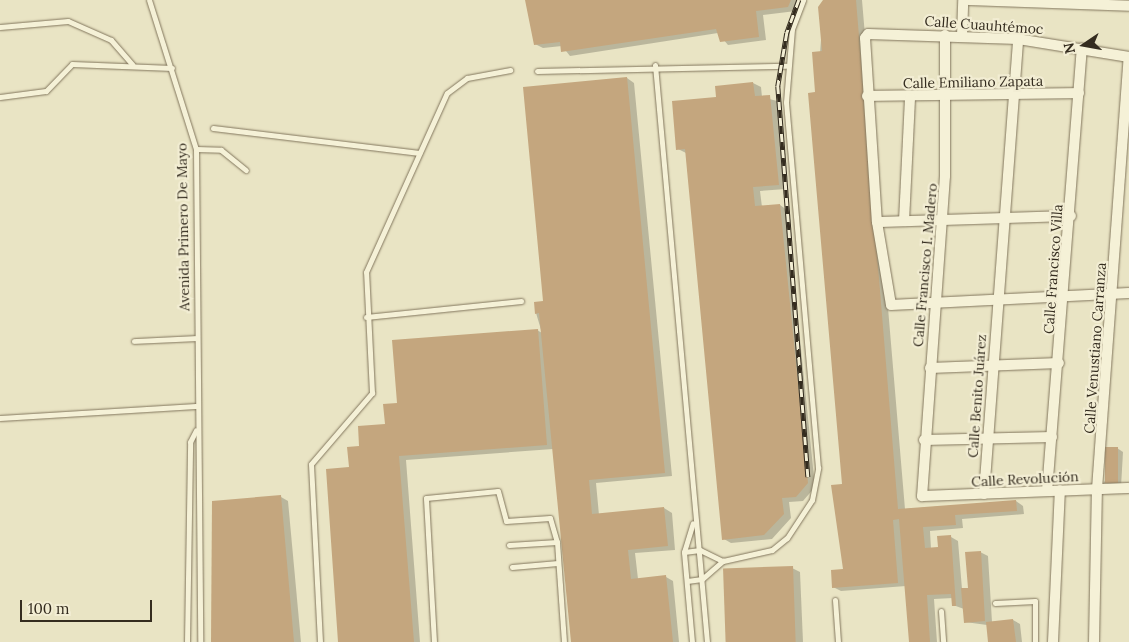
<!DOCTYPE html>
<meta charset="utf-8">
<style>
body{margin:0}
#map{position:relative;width:1129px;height:642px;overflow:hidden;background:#e9e4c4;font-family:Lora,serif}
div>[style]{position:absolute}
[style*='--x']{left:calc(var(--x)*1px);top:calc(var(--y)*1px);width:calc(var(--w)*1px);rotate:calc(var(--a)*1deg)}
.shadow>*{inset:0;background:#0003}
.building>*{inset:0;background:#c4a67e;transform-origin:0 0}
.roads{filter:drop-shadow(0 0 1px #82765d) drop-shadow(0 0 1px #82765d)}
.lane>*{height:5px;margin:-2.5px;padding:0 2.5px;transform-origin:2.5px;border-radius:2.5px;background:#f5f1d7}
.street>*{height:10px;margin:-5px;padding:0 5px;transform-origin:5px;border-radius:5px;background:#f5f1d7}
.rail>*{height:4.5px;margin-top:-2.25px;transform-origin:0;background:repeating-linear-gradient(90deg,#f2edd3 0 8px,#342c1f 0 16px);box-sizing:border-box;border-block:1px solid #342c1f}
span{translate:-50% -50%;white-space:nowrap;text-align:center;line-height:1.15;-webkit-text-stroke:4.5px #f2edd3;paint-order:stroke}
.street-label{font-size:14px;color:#342c1f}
.north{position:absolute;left:1059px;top:20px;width:50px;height:50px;-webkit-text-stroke:4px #f2edd3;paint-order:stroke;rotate:258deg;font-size:14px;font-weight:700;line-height:20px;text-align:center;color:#342c1f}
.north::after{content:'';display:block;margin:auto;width:18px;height:22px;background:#342c1f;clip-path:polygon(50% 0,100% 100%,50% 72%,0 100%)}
.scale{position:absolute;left:20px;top:600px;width:132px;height:22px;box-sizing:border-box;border:2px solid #342c1f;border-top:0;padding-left:6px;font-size:15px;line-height:18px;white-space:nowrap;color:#342c1f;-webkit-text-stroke:4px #f2edd3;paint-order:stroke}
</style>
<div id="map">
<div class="shadow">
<i style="clip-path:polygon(528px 0,799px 0,796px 11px,763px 15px,766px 40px,728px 45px,718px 33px,570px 56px,562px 46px,543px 48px,535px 44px)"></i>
<i style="clip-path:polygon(824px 0,862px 0,905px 509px,1016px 501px,1023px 506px,1024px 514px,962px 519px,963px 528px,930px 531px,931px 549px,940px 549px,951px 537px,958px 541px,962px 589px,969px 589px,980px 552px,988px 556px,992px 622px,1013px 620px,1020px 624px,1022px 642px,989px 642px,987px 625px,965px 622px,964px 609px,953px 605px,953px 598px,934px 599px,937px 642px,910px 642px,906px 586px,841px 591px,833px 587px,844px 570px,843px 485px,817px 93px)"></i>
<i style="clip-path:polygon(627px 78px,634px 83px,672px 476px,596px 483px,599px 515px,664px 508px,672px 513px,675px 550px,635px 553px,638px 579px,666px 577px,673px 581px,679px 642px,572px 642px,553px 449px,406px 460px,420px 642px,340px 642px,350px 468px,360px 447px,386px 425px,398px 405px,537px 330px,542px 333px,536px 313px,545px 302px)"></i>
<i style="clip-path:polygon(753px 83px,761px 87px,762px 97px,777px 101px,786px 189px,760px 191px,762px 207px,780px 205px,787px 210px,815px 487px,803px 501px,789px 502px,791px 518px,772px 539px,731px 543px,724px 539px,686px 153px,678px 149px,718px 98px,716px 87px)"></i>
<i style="clip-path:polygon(1117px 448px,1123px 452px,1121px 487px,1104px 483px)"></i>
<i style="clip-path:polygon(281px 497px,288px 501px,301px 642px,212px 642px)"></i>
<i style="clip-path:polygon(792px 568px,800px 572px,803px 642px,728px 642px)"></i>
</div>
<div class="building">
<i style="clip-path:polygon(525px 0,791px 0,788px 7px,756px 11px,759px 37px,720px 42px,716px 29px,561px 52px,560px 42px,534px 45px)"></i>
<i style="clip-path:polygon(823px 0,856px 0,898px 509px,1016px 500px,1017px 511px,955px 515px,956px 525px,923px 527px,925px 548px,938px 547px,937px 536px,951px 535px,956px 606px,952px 606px,951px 594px,927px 595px,930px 642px,909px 642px,899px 519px,893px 520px,898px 583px,832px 588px,831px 570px,843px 569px,831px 485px,842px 484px,808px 93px,815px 92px,812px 52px,822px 51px,818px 7px)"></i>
<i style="clip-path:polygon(627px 77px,665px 473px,589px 480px,592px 514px,664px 507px,668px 546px,628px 550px,631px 579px,666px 575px,673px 642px,571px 642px,539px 313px,535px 314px,534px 302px,543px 301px,523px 87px)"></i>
<i style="clip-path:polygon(753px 82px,755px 96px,770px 95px,779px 185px,753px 187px,755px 206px,780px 204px,808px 483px,796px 497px,782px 498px,784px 514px,764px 535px,722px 540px,685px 149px,676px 150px,672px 101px,716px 97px,715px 86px)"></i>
<i style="clip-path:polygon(538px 329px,547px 445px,399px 456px,414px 642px,338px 642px,326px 469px,349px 467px,347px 447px,359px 446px,358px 426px,385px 424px,383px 404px,397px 403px,392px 340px)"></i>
<i style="left:1105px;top:447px;width:13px;height:36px"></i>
<i style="clip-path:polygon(281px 495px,294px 642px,211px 642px,212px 501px)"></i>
<i style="clip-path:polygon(981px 551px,985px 621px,964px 623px,961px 588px,968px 588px,965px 552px)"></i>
<i style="left:793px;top:566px;width:76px;height:70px;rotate:88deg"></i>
<i style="clip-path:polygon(1013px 619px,1016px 642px,988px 642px,986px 622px)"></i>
</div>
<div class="roads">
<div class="lane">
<i style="--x:149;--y:0;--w:156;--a:72.5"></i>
<i style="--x:196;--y:149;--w:493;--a:89.5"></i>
<i style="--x:0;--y:27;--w:68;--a:-5"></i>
<i style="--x:68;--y:21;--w:47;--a:23.8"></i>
<i style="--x:111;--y:40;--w:33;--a:49"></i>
<i style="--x:655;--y:65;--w:579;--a:84.85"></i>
<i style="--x:537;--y:71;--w:249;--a:-1.2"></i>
<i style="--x:0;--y:97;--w:46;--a:-7.4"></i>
<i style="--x:46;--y:91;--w:37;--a:-46"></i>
<i style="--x:72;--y:64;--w:100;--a:2.3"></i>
<i style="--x:213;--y:128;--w:208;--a:6.9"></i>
<i style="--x:196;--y:149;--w:25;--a:2"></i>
<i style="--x:221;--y:150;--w:32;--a:39"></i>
<i style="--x:366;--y:317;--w:156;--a:-5.9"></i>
<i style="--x:134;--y:341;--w:61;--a:-2.8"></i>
<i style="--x:0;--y:418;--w:196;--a:-3.5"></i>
<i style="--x:509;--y:545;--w:48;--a:-3.6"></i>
<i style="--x:557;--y:542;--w:100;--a:86"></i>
<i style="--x:684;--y:552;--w:16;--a:-7"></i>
<i style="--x:700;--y:550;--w:25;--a:26"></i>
<i style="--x:512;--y:567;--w:46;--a:-5"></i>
<i style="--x:687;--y:581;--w:15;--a:-8"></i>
<i style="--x:702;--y:579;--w:28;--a:-41"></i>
<i style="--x:723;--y:561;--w:50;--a:-12.7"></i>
<i style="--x:772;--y:550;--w:19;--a:-39"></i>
<i style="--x:787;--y:538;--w:45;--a:-56.7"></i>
<i style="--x:812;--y:500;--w:33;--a:-79"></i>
<i style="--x:818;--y:468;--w:367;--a:-95"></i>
<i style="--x:786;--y:102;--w:73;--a:-85.3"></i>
<i style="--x:792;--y:29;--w:31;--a:-69"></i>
<i style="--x:835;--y:600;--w:42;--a:85.9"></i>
<i style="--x:995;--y:603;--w:40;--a:-2.9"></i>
<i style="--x:1035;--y:601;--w:41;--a:90"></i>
<i style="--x:941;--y:611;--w:31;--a:86"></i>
<i style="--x:187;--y:642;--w:200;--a:-89.1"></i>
<i style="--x:190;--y:442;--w:13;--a:-63"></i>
<i style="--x:320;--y:642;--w:178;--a:-92.9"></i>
<i style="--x:311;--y:464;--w:94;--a:-49.3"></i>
<i style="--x:372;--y:393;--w:121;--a:-92.8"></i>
<i style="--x:366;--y:272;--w:196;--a:-65.7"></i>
<i style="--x:447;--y:93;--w:25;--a:-37"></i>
<i style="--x:467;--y:78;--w:44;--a:-10.5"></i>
<i style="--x:434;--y:642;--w:144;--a:-93.2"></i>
<i style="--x:426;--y:498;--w:72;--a:-5.6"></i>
<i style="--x:498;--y:491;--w:31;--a:75"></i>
<i style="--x:506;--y:521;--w:44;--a:-3.9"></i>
<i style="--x:550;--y:518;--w:25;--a:74"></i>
<i style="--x:692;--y:642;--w:90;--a:-95.1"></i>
<i style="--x:684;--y:552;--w:30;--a:-73"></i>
</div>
<div class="street">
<i style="--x:969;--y:0;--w:160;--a:2.1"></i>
<i style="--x:945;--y:35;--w:141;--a:90"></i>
<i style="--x:945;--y:176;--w:321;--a:94.1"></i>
<i style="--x:922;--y:496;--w:207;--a:-2.2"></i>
<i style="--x:962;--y:36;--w:36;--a:-88"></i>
<i style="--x:1129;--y:57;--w:112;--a:-170.8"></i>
<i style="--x:1018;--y:39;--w:150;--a:-178.1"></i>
<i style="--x:868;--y:34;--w:5;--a:127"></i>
<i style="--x:865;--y:38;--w:184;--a:86.3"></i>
<i style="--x:877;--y:222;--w:84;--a:80.4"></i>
<i style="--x:891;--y:305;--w:238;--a:-2.9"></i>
<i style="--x:867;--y:96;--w:212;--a:-0.8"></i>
<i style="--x:904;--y:221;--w:123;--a:-87.2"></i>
<i style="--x:877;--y:222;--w:194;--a:-1.8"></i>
<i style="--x:930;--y:368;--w:129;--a:-2.2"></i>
<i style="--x:924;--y:440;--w:128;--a:-1.3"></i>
<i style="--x:1047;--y:491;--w:444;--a:-85.5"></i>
<i style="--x:984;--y:494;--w:456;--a:-85.7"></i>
<i style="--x:1053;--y:642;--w:152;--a:-87.4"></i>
<i style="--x:1094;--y:642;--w:153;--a:-88.9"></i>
<i style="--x:1097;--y:489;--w:433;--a:-85.8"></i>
</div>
</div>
<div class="rail">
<i style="--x:799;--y:0;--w:35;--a:110"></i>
<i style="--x:787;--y:33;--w:54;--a:99.6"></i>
<i style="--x:778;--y:86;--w:392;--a:85.6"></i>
</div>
<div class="street-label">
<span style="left:984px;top:25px;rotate:4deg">Calle Cuauhtémoc</span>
<span style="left:973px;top:82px;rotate:-1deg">Calle Emiliano Zapata</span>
<span style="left:183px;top:227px;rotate:-91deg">Avenida Primero De Mayo</span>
<span style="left:925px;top:265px;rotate:-85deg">Calle Francisco I. Madero</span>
<span style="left:1053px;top:269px;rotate:-86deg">Calle Francisco Villa</span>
<span style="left:1095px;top:348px;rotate:-86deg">Calle Venustiano Carranza</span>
<span style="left:977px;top:396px;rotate:-86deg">Calle Benito Juárez</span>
<span style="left:1025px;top:479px;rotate:-3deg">Calle Revolución</span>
</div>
<div class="north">N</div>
<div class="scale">100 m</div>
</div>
